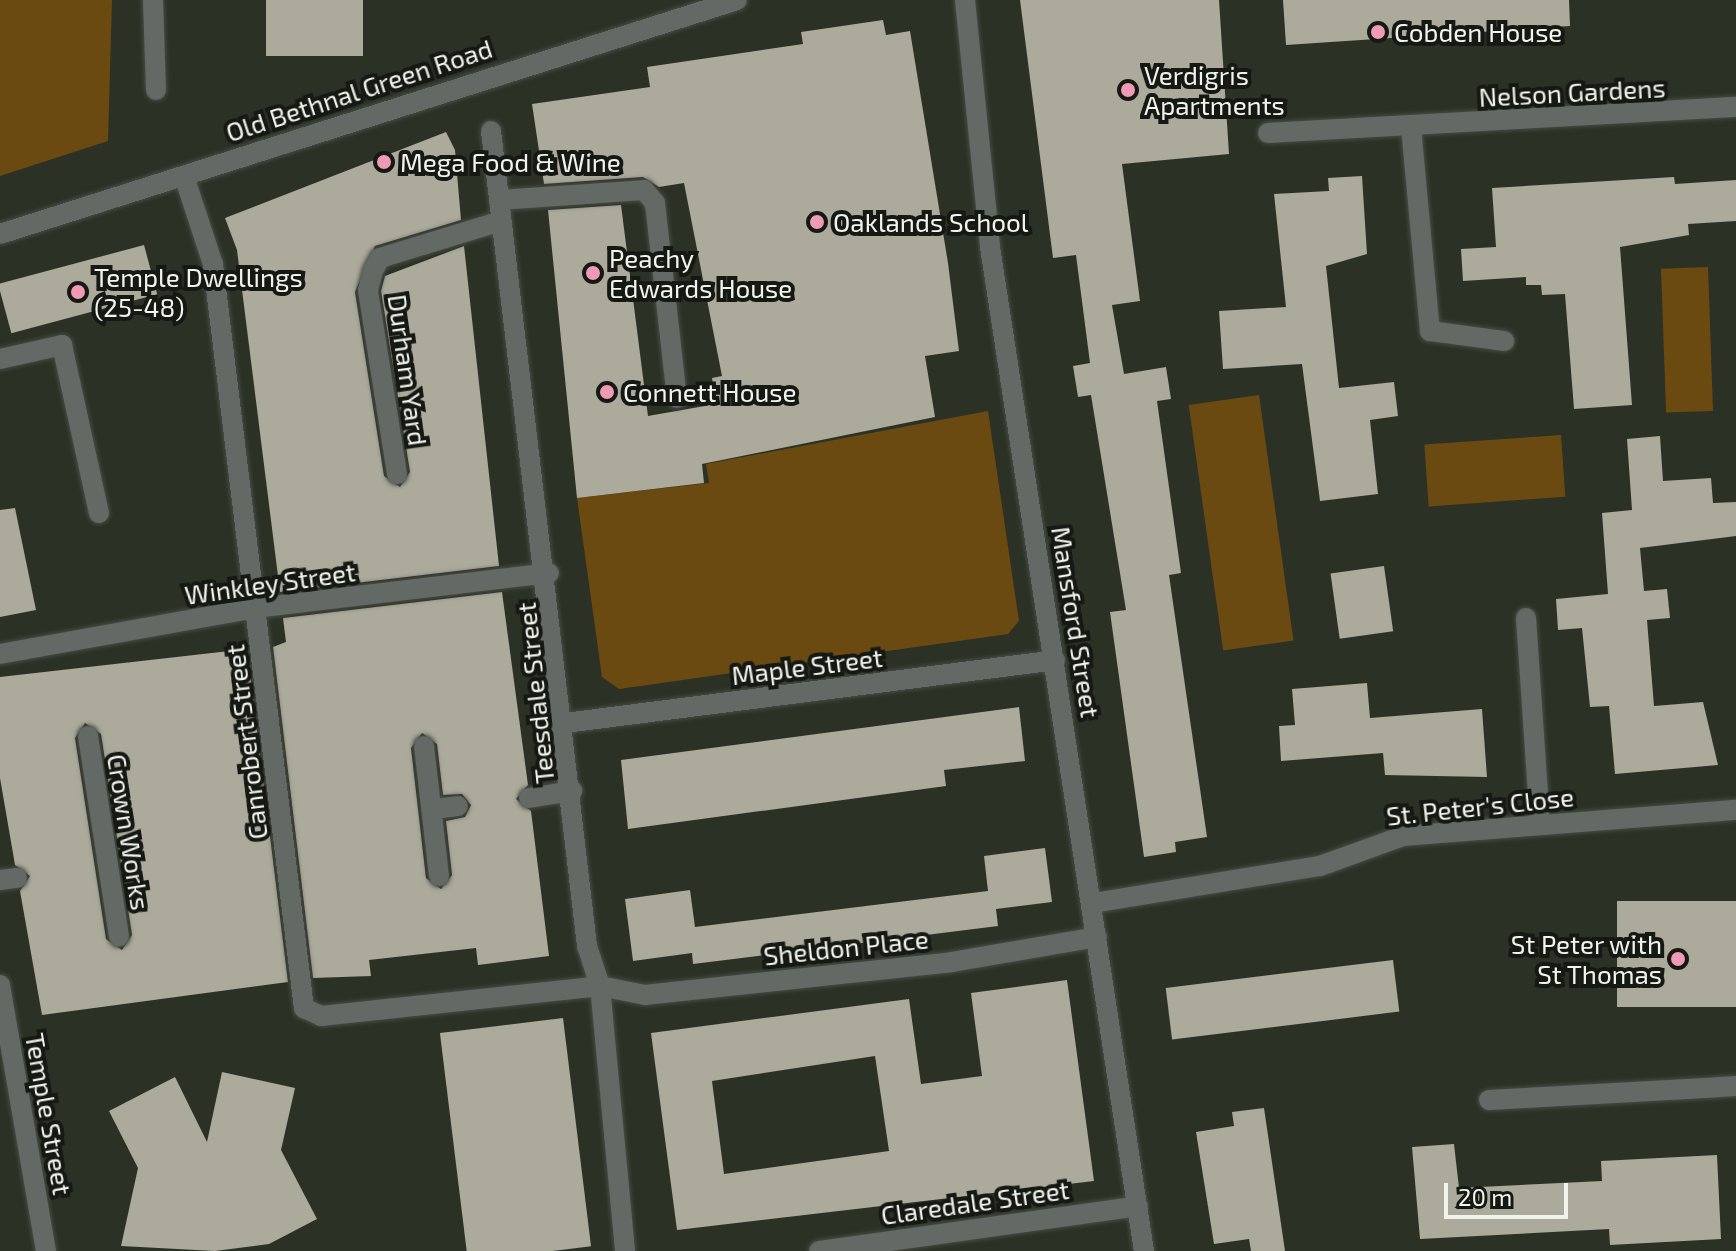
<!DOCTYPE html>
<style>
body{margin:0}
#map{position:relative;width:1736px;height:1251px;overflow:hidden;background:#2c3126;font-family:"Exo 2",sans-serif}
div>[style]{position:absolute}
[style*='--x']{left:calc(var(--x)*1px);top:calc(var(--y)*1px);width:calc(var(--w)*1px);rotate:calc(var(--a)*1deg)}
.green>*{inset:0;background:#6a4a11;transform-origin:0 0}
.building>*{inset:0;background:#abaa9b;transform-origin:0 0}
.roads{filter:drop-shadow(0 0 2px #474c42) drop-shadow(0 0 2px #474c42)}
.lane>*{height:20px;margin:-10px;padding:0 10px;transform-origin:10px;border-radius:10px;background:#636965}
.street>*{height:20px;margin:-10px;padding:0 10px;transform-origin:10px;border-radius:10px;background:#636965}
.dots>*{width:22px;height:22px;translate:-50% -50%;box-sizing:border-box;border:4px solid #161813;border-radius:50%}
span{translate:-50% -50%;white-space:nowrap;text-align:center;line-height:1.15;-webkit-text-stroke:8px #161813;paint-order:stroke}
.poi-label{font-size:26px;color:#f0f4ed}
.left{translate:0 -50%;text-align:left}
.right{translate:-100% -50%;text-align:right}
.street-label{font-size:26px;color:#f0f4ed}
.scale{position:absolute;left:1444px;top:1183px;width:124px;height:36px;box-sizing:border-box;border:4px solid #f0f4ed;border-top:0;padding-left:10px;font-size:24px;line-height:28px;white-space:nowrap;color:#f0f4ed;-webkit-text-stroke:6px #161813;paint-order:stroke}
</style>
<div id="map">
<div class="green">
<i style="clip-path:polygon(0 0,112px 0,108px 141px,0 176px)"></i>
<i style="left:1708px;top:267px;width:144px;height:47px;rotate:88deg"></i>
<i style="left:1259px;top:395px;width:248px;height:71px;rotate:82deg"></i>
<i style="clip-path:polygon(988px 411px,1019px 621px,1008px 634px,619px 689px,602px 677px,577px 498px,709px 483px,706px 464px)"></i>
<i style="left:1561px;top:435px;width:62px;height:137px;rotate:86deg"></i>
</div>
<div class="building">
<i style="left:266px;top:0;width:97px;height:56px"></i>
<i style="clip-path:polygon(1020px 0,1219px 0,1229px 154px,1122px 164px,1140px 301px,1112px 305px,1124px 374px,1166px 367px,1171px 399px,1157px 401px,1181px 573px,1169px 575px,1207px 837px,1175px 842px,1176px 852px,1144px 857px,1110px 612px,1126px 610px,1091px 395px,1078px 397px,1073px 366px,1090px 363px,1076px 255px,1053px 258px)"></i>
<i style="clip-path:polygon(1283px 0,1569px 0,1570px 26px,1286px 45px)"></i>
<i style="clip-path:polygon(883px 20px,886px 35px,910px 31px,948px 263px,959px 351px,925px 356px,935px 417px,702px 464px,704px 483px,577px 498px,548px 210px,621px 205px,648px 416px,716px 404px,712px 378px,722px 376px,684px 183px,659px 187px,643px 177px,544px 184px,532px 104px,650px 87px,647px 67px,803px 44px,801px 32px)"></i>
<i style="clip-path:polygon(446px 132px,455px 150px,461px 220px,375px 246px,355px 292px,384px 476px,400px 487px,410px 472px,381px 291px,385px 276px,464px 246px,499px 566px,280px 592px,237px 250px,225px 218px)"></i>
<i style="clip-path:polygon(1362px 176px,1367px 254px,1326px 266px,1339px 388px,1394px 382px,1398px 416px,1370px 420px,1378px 494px,1320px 501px,1302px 364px,1223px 369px,1219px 311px,1286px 307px,1274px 194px,1329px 191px,1328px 178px)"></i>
<i style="clip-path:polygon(1674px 177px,1675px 184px,1736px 180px,1736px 221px,1688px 224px,1689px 235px,1620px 247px,1632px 405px,1574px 409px,1565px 294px,1542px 295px,1541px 285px,1526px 285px,1526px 277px,1463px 281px,1461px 249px,1496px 247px,1492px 188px)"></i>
<i style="left:144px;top:245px;width:51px;height:151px;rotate:75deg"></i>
<i style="clip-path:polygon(1660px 436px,1663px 481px,1711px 478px,1713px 503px,1736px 502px,1736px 536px,1640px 548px,1644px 591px,1667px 589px,1670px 618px,1647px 620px,1654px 706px,1703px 702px,1718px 765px,1615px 774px,1609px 706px,1590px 707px,1582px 628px,1558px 630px,1556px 599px,1608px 594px,1602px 513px,1632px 510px,1627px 439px)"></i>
<i style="clip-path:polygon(15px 508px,36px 610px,0 617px,0 510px)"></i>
<i style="left:1384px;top:566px;width:66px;height:54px;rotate:82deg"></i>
<i style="clip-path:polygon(evenodd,502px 592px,528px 785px,516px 799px,531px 811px,549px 956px,478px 965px,476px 948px,369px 960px,371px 976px,313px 978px,273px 647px,286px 642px,283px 618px,502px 592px,422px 733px,437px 744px,443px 795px,462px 794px,471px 805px,465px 817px,446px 821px,452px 875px,441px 889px,426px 878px,411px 748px,422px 733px)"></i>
<i style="clip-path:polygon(evenodd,247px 649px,288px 982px,42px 1015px,20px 891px,30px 876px,15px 865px,0 778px,0 677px,247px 649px,85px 723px,101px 734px,132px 935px,122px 950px,106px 939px,75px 738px,85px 723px)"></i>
<i style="clip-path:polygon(1367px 683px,1370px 718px,1482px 709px,1487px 777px,1385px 775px,1383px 753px,1281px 761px,1279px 726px,1295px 725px,1292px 689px)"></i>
<i style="clip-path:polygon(1019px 707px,1025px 761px,944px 770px,946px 786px,628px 829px,621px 760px)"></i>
<i style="clip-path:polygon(1045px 848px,1052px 902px,996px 909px,998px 926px,693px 964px,692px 953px,633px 961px,625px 899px,690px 890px,695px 927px,988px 891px,984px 856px)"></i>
<i style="left:1736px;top:901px;width:106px;height:119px;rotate:90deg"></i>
<i style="left:1393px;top:960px;width:52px;height:229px;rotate:83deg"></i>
<i style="clip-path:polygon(evenodd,1067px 980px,1094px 1181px,677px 1230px,651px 1033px,909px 999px,921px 1084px,982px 1076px,971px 993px,1067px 980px,875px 1056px,889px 1151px,724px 1174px,712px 1081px,875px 1056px)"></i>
<i style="left:563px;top:1018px;width:230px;height:124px;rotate:83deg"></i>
<i style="clip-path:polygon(222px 1072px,295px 1088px,281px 1150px,317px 1219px,269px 1244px,215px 1251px,121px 1246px,138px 1168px,109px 1111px,175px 1077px,207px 1142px)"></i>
<i style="clip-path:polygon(1264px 1108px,1285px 1251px,1251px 1251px,1249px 1239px,1214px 1244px,1196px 1132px,1234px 1126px,1232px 1112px)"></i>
<i style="clip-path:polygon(1454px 1144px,1459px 1188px,1602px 1181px,1601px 1161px,1717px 1155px,1721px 1239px,1610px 1245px,1609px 1229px,1420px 1239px,1412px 1147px)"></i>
</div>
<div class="roads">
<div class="lane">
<i style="--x:499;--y:200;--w:145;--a:-3.9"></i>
<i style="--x:644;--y:190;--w:17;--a:50"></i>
<i style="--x:655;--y:203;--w:196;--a:83.6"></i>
<i style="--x:0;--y:359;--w:64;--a:-12.7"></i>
<i style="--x:62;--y:345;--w:172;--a:77.6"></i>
<i style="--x:397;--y:474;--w:186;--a:-99"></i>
<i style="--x:368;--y:290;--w:20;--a:-75"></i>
<i style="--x:373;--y:271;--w:15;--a:-62"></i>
<i style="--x:380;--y:258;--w:127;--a:-17"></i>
<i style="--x:88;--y:736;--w:203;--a:81.2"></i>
<i style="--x:424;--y:746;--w:131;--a:83.4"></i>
<i style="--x:529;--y:798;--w:44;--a:-9.2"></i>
<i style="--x:434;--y:809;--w:24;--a:-7"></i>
<i style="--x:0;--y:880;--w:17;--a:-7"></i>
<i style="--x:1489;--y:1100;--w:230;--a:-3.2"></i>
</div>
<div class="street">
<i style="--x:153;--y:0;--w:90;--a:88.1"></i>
<i style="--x:965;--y:0;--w:248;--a:84.2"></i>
<i style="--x:990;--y:247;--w:1016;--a:81.28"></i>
<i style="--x:1411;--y:127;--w:205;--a:84.7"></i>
<i style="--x:1430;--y:331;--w:75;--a:7.7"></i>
<i style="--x:491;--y:131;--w:821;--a:83.28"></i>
<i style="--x:587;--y:946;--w:42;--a:72"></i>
<i style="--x:600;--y:986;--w:266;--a:84.6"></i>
<i style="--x:1268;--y:133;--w:469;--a:-3.2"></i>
<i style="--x:184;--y:176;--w:93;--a:71.8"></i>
<i style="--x:213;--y:264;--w:750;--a:83.03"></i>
<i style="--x:304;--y:1008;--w:19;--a:25"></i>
<i style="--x:321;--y:1016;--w:281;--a:-6.1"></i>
<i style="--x:600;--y:986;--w:46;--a:11.3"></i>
<i style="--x:645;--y:995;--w:309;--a:-6.1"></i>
<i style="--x:952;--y:962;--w:147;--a:-9.8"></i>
<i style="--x:0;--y:234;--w:773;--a:-17.61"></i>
<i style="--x:1526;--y:618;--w:206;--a:86.1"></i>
<i style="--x:0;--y:654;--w:260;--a:-10.2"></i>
<i style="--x:256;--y:608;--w:295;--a:-6.8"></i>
<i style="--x:565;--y:723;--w:494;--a:-7.3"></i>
<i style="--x:1093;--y:903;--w:230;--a:-9.3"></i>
<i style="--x:1320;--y:866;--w:88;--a:-19.9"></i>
<i style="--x:1403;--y:836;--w:334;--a:-4.5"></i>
<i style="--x:0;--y:985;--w:270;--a:80.2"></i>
<i style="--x:1719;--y:1087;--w:17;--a:-3"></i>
<i style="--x:819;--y:1251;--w:322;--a:-8"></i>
</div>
</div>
<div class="dots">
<i style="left:1378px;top:32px;background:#f09ab6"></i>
<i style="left:1128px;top:90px;background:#f09ab6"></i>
<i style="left:384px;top:162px;background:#f09ab6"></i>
<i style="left:817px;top:222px;background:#f09ab6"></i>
<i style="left:593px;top:273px;background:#f09ab6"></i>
<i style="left:78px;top:292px;background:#f09ab6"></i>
<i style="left:607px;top:392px;background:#f09ab6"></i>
<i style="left:1678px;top:959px;background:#f09ab6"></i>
</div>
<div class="poi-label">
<span class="left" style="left:1394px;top:32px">Cobden House</span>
<span class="left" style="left:1144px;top:90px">Verdigris<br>Apartments</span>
<span class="left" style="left:400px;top:162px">Mega Food &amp; Wine</span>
<span class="left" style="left:833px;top:222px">Oaklands School</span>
<span class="left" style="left:609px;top:273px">Peachy<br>Edwards House</span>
<span class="left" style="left:94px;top:292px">Temple Dwellings<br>(25-48)</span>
<span class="left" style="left:623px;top:392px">Connett House</span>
<span class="right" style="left:1662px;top:959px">St Peter with<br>St Thomas</span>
</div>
<div class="street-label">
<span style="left:359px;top:90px;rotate:-18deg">Old Bethnal Green Road</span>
<span style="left:1572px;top:92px;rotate:-3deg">Nelson Gardens</span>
<span style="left:408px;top:370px;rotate:82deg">Durham Yard</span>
<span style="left:270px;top:583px;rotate:-8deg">Winkley Street</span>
<span style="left:1076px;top:622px;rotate:81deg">Mansford Street</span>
<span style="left:807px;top:666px;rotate:-7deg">Maple Street</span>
<span style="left:535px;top:693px;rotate:-96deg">Teesdale Street</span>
<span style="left:246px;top:742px;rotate:-97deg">Canrobert Street</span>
<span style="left:1480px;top:806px;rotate:-6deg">St. Peter's Close</span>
<span style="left:129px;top:832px;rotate:81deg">Crown Works</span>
<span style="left:846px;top:947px;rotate:-6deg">Sheldon Place</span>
<span style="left:49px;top:1114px;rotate:80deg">Temple Street</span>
<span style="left:975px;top:1202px;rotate:-8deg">Claredale Street</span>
</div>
<div class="scale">20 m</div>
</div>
